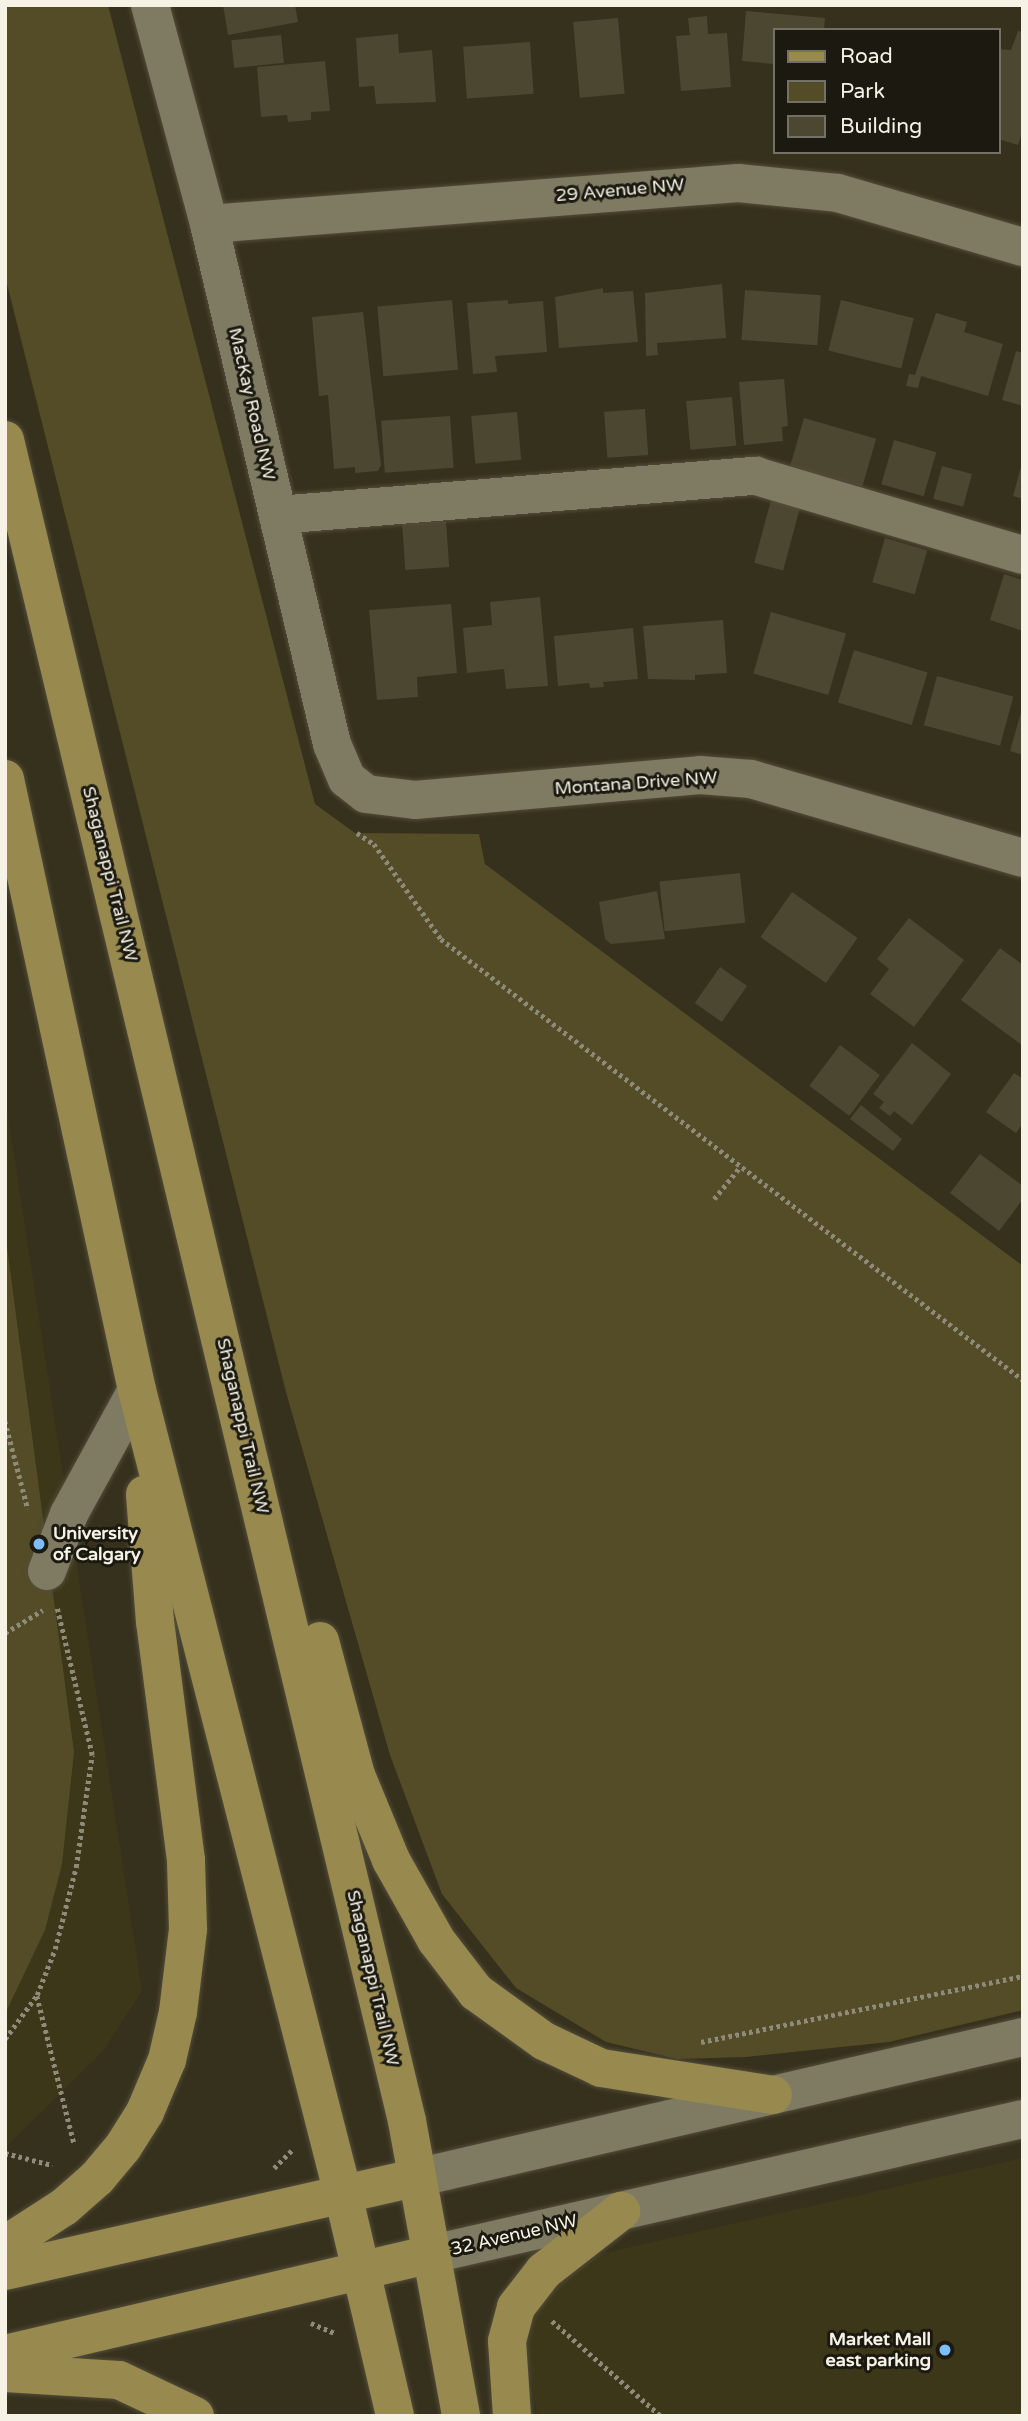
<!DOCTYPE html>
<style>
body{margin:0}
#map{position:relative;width:1028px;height:2421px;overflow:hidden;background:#36311c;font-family:"Varela Round",sans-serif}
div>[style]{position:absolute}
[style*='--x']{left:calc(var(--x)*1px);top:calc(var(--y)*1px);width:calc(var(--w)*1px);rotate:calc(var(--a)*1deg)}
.built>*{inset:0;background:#3d371a}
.green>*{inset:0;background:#544c27}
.building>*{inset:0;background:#4c4731;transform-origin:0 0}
.path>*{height:4.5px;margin-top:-2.25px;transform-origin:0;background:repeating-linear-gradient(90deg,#8f8b7a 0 3.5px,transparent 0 7px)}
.roads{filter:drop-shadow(0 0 2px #524d3b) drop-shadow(0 0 2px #524d3b)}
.minor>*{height:38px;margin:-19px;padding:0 19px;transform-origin:19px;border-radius:19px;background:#7f7a62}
.major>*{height:38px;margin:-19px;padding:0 19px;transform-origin:19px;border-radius:19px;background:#988a4f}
.dots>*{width:19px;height:19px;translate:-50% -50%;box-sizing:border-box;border:4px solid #1b1910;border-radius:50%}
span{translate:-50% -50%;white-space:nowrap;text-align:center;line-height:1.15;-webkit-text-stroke:6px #1b1910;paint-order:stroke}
.street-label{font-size:18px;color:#f6f3e6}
.poi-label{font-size:18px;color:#f6f3e6;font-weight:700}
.left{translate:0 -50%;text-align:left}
.right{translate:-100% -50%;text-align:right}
.frame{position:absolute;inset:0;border:7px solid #f6f3e6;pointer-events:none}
.legend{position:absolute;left:773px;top:28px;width:228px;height:126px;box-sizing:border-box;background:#1b1910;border:2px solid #737066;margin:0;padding:9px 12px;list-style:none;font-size:21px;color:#f6f3e6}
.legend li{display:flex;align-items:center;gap:14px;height:35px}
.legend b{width:35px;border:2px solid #737066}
</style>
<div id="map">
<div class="built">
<i style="clip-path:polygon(5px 1096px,142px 1991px,103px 2051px,5px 2148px)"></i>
<i style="clip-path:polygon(1023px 2158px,1023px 2416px,537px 2416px,527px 2349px,537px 2311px,558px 2284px,600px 2254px)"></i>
</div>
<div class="green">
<i style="clip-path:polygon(5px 5px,108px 5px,315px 804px,355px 833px,479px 834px,485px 864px,1023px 1266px,1023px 2010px,889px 2042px,746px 2057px,677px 2059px,606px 2042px,516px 1988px,442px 1894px,390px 1755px,286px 1392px,5px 276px)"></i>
<i style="clip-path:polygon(5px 1232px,74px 1752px,62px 1864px,45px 1930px,5px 2014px)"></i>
</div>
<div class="building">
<i style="clip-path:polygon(223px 5px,295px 5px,298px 22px,228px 35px)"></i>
<i style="clip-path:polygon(746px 11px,825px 18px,824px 30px,774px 30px,774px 64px,742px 61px)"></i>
<i style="clip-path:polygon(707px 16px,708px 34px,727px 33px,731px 87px,681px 91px,676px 36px,690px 35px,688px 18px)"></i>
<i style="left:618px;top:18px;width:76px;height:45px;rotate:85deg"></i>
<i style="clip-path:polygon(1018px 31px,1023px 32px,1023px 130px,1018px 145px,998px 139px,998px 49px,1011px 50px)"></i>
<i style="clip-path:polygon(398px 34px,399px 53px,432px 50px,436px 102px,376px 104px,374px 86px,359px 87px,356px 38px)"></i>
<i style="left:281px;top:35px;width:28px;height:50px;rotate:84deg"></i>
<i style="left:530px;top:42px;width:52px;height:67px;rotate:86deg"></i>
<i style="clip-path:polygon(325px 61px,330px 111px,311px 112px,311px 120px,288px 122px,287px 115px,261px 117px,257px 67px)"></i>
<i style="clip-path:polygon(722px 284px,726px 338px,657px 343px,658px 355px,646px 356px,645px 293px)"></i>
<i style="clip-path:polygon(603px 288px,603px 293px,633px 291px,638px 342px,559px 348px,555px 297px)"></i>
<i style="left:745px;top:290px;width:76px;height:50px;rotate:4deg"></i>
<i style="left:452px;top:300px;width:70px;height:75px;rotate:85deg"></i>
<i style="clip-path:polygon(508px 300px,508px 304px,543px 301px,547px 352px,495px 356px,497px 372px,473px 374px,467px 303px)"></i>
<i style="left:841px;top:300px;width:75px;height:52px;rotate:14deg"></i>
<i style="clip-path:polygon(363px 312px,381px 465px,378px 471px,355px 473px,355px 467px,334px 469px,328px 395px,319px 396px,312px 317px)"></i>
<i style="clip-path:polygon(936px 313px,967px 322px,964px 332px,1003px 344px,988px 396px,921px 376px,918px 388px,906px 386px,909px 374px,915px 375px)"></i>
<i style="clip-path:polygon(1016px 351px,1023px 353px,1023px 406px,1002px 400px)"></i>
<i style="clip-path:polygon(784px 379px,788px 426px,782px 427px,783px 441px,744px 445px,739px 382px)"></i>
<i style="left:732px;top:397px;width:49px;height:46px;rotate:85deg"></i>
<i style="left:645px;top:409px;width:46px;height:41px;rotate:86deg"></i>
<i style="left:517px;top:412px;width:48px;height:46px;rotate:85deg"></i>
<i style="left:450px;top:416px;width:52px;height:69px;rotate:86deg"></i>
<i style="left:804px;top:418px;width:75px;height:50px;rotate:16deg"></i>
<i style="left:894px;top:440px;width:44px;height:46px;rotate:16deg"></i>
<i style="clip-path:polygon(1022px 463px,1023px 463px,1023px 499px,1013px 496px)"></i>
<i style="left:942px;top:466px;width:31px;height:34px;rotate:15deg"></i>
<i style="left:771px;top:500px;width:30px;height:65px;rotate:15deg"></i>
<i style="left:446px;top:521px;width:46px;height:44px;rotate:86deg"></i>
<i style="left:885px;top:538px;width:44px;height:46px;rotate:16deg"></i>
<i style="clip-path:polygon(1004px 574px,1023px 580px,1023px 631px,990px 620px)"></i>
<i style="clip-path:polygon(540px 597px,548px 686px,506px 689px,504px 669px,467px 673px,463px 628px,492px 625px,490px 602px)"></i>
<i style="clip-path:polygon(451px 604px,457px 673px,417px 677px,418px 697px,377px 700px,369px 610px)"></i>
<i style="left:771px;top:612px;width:78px;height:64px;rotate:16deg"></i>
<i style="clip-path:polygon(723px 620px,727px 673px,695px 675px,695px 680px,648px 679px,643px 626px)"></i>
<i style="clip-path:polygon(633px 628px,638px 679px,603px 682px,604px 687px,590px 688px,589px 683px,558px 686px,554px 636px)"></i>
<i style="left:854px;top:650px;width:77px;height:55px;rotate:17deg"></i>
<i style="left:937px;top:676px;width:79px;height:51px;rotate:15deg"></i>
<i style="clip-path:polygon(1022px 709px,1023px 709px,1023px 755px,1010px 751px)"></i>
<i style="left:740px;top:873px;width:50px;height:81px;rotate:84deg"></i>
<i style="clip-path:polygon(657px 891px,665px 939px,611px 944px,605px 939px,599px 902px)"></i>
<i style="left:792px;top:892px;width:80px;height:55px;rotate:35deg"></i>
<i style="clip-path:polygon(909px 918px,964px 960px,914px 1027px,870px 994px,889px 969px,877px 959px)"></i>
<i style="clip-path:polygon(1000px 948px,1023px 965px,1023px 1046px,961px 1000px)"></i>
<i style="left:720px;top:967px;width:33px;height:44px;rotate:35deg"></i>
<i style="clip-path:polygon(912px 1043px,951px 1074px,912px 1125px,894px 1111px,890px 1116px,879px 1108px,884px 1102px,873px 1094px)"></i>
<i style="left:840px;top:1045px;width:50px;height:51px;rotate:37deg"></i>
<i style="clip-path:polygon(1014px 1073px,1023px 1079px,1023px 1123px,1016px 1133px,986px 1112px)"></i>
<i style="clip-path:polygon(861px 1105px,902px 1139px,893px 1151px,850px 1119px)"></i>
<i style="clip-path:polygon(980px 1154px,1023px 1186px,1023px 1199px,999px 1231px,950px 1193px)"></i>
</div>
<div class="path">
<i style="--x:357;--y:833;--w:20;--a:33"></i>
<i style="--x:374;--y:844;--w:116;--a:54.8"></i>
<i style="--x:441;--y:939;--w:730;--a:37.15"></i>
<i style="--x:714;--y:1199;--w:40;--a:-51"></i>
<i style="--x:5;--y:1421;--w:91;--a:75.4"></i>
<i style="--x:5;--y:1633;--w:44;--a:-31.2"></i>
<i style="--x:37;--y:1996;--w:152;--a:75.9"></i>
<i style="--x:5;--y:2039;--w:54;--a:-54"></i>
<i style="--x:37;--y:1995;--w:49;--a:-68.6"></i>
<i style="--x:55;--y:1949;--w:85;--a:-75.6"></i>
<i style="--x:76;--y:1867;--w:113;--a:-81.9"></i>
<i style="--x:92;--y:1755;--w:151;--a:-103.4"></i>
<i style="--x:701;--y:2042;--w:329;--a:-11.6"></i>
<i style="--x:5;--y:2153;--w:49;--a:14.3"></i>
<i style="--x:274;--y:2168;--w:25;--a:-45"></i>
<i style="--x:552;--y:2321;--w:145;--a:41.1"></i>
<i style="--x:311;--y:2323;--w:26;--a:23"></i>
</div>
<div class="roads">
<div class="minor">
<i style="--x:150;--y:5;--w:227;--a:74.9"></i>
<i style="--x:209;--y:224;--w:534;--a:76.69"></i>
<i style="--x:332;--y:744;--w:38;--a:67"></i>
<i style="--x:347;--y:779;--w:24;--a:38"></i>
<i style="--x:366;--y:794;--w:49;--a:7"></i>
<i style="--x:415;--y:800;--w:286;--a:-5"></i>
<i style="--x:700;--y:775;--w:51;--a:4.5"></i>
<i style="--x:751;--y:779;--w:283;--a:16.2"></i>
<i style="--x:209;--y:224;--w:531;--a:-4.43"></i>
<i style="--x:738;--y:183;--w:100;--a:5.7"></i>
<i style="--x:838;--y:193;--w:193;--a:16.3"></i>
<i style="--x:278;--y:515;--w:480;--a:-4.7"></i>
<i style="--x:756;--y:476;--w:278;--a:16.5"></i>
<i style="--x:47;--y:1571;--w:61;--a:-68.9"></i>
<i style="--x:69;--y:1514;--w:141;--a:-61.3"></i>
<i style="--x:416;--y:2178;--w:623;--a:-13.08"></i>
<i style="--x:428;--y:2255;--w:610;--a:-12.88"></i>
</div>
<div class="major">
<i style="--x:5;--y:440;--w:1728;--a:76.55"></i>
<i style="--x:407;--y:2121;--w:300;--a:79.6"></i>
<i style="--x:5;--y:779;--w:625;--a:77.81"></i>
<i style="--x:137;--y:1390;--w:830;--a:75.63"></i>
<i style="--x:343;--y:2194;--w:228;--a:76.8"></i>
<i style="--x:320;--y:1641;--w:139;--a:75"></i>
<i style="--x:356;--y:1775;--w:92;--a:67.6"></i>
<i style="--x:391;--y:1860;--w:92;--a:60.6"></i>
<i style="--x:436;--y:1940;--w:66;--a:52.4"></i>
<i style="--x:476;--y:1992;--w:84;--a:35.8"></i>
<i style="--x:544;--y:2041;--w:63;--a:25.3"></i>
<i style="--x:601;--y:2068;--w:174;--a:8.9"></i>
<i style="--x:5;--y:2245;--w:70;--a:-32.8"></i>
<i style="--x:64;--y:2207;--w:44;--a:-41.3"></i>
<i style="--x:97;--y:2178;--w:40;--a:-50"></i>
<i style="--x:123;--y:2147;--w:41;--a:-57.8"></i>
<i style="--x:145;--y:2112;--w:56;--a:-67.1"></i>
<i style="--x:167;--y:2060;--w:49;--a:-77.1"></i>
<i style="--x:178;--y:2012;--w:84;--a:-83.1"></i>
<i style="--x:188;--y:1929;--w:69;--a:-91.7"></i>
<i style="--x:186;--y:1860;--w:240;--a:-97.4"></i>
<i style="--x:155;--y:1622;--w:128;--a:-94.5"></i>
<i style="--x:5;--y:2271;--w:421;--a:-12.8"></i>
<i style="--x:5;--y:2354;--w:434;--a:-13.2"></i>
<i style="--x:5;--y:2373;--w:114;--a:3.5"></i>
<i style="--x:119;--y:2380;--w:84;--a:25.3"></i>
<i style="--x:512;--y:2416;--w:75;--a:-93.8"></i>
<i style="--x:507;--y:2341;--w:35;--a:-75"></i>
<i style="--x:516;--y:2307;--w:46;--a:-52.1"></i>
<i style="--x:544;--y:2271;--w:98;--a:-37.9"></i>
</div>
</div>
<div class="dots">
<i style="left:39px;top:1544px;background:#7bbef8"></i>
<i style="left:945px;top:2350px;background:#7bbef8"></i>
</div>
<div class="street-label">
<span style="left:620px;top:190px;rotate:-5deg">29 Avenue NW</span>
<span style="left:252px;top:404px;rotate:77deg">MacKay Road NW</span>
<span style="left:636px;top:783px;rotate:-4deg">Montana Drive NW</span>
<span style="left:110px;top:874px;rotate:76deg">Shaganappi Trail NW</span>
<span style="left:243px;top:1426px;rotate:77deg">Shaganappi Trail NW</span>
<span style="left:373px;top:1978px;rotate:77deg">Shaganappi Trail NW</span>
<span style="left:514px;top:2235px;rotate:-13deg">32 Avenue NW</span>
</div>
<div class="poi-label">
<span class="left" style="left:53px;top:1544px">University<br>of Calgary</span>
<span class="right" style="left:931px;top:2350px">Market Mall<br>east parking</span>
</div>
<div class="frame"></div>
<ul class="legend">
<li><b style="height:9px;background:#988a4f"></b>Road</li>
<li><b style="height:19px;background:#544c27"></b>Park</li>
<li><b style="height:19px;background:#4c4731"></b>Building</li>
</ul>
</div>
